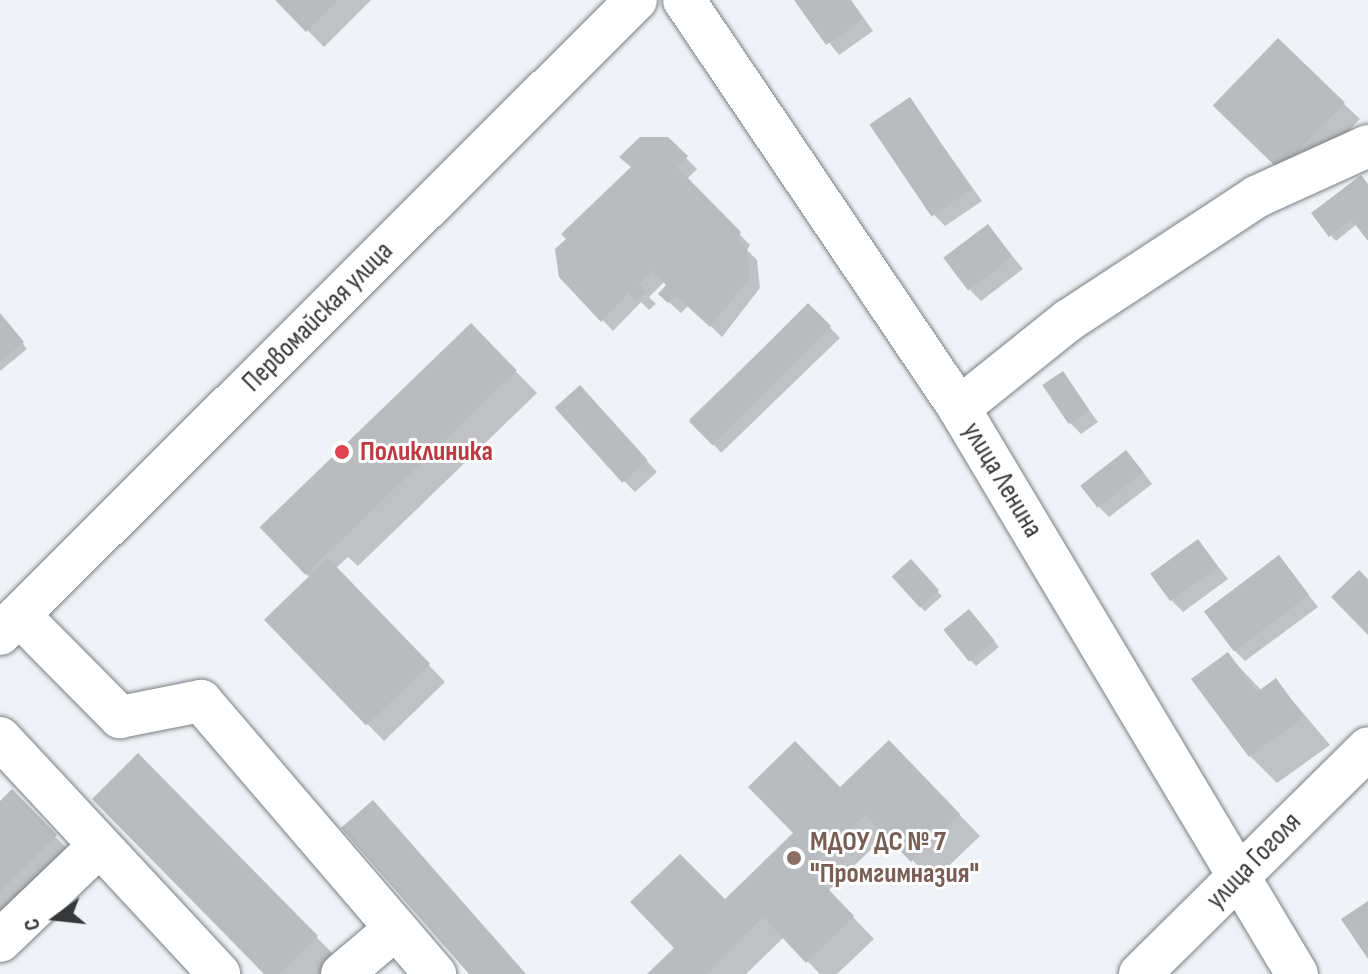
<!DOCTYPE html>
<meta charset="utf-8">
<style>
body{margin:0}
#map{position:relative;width:1368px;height:974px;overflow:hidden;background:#eff2f6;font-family:"Sofia Sans Condensed",sans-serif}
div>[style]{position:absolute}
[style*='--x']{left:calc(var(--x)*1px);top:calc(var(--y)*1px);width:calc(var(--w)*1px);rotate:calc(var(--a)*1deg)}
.shadow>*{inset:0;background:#0003;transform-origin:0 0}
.building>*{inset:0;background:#b8bcbf;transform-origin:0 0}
.roads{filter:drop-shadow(0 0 2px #7b7f82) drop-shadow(0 0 2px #7b7f82)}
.minor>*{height:42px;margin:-21px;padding:0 21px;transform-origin:21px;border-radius:21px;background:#fff}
.dots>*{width:22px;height:22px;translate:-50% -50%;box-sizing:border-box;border:4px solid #fff;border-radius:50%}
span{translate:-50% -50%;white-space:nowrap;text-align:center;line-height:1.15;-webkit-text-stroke:6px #fff;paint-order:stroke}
.street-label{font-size:28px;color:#37383a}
.health-label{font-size:28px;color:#be3a42;font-weight:700}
.left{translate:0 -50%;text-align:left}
.education-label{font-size:28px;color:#785e54;font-weight:700}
.north{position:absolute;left:16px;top:878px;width:80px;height:80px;-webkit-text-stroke:6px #fff;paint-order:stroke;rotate:255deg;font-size:22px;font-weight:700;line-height:32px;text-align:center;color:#37383a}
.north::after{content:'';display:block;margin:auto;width:28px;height:36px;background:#37383a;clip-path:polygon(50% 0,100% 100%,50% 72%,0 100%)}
</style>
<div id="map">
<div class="shadow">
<i style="clip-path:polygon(278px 0,371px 0,324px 47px)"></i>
<i style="clip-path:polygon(796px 0,851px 0,873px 31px,839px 55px)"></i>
<i style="clip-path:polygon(910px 100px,982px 201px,945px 226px,934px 215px)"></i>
<i style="clip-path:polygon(1343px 103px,1360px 119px,1298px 185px,1232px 123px)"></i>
<i style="clip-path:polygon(667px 139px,697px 169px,686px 180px,750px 245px,747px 250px,757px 260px,760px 288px,722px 337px,689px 305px,681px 313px,672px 305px,661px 294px,669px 285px,665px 281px,649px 297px,656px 304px,649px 310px,641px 302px,613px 331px,561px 276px)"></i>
<i style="clip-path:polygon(1368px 185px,1368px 238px,1357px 224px,1336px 241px,1331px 236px)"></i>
<i style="clip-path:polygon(988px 227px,1023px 269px,981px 301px,970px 290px)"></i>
<i style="left:808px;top:305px;width:46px;height:165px;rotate:46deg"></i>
<i style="clip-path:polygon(0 315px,27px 349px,0 371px)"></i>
<i style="clip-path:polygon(471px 326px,537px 393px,358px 566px,348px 557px,336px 568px,445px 682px,384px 741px,266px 620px,310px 578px,262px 528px)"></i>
<i style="clip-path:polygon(1062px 374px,1098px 422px,1081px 434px,1070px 423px)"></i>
<i style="clip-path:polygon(591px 399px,657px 472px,635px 492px,624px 481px)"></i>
<i style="clip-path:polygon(1137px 464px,1152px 484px,1109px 517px,1098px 506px)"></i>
<i style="clip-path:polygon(1198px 541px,1228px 579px,1183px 612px,1172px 601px)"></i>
<i style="clip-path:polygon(1279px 558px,1318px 607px,1245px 661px,1234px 650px)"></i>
<i style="left:911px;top:562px;width:46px;height:23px;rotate:48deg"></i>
<i style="clip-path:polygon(974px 617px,999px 647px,976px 666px,971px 661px)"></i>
<i style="clip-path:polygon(1228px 655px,1262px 691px,1276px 681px,1330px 745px,1277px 783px,1250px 756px)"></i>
<i style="clip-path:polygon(138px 756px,337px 958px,321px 974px,266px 974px)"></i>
<i style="clip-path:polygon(910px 763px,980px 836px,933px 881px,887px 834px,828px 891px,874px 939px,837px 974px,820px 974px,784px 937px,746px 974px,650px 974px,841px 789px)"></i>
<i style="clip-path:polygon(12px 792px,76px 858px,0 933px,0 804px)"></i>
</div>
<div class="building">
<i style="clip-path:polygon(275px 0,338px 0,306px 32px)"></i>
<i style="clip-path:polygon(794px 0,850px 0,863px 19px,826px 45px)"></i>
<i style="left:1278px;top:38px;width:93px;height:94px;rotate:44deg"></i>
<i style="left:910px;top:97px;width:111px;height:49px;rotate:56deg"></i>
<i style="clip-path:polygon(640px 137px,668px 137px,688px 156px,677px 167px,741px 232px,737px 238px,746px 247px,750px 277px,710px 327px,676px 296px,668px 303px,658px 294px,666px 285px,653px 271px,639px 284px,646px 292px,636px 300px,628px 293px,601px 322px,559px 277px,555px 249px,566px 239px,561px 234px,631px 167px,619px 157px)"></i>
<i style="clip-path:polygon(1361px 175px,1368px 184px,1368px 241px,1351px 219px,1329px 237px,1311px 213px)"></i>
<i style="left:988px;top:224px;width:41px;height:56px;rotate:53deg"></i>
<i style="left:808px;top:303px;width:33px;height:168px;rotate:45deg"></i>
<i style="clip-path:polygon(0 313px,24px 342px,0 362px)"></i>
<i style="left:471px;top:323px;width:66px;height:294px;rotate:46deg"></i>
<i style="left:1063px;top:371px;width:47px;height:25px;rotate:56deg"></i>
<i style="left:580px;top:385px;width:101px;height:34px;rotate:48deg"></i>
<i style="left:1126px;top:450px;width:28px;height:58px;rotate:52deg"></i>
<i style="left:1198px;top:539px;width:34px;height:59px;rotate:54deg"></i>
<i style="left:1279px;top:555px;width:50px;height:94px;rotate:53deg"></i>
<i style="left:328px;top:558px;width:147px;height:89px;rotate:46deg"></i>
<i style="left:911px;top:559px;width:42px;height:26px;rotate:48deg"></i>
<i style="clip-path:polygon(1359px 570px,1368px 579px,1368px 635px,1331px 597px)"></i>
<i style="left:969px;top:609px;width:41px;height:33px;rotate:51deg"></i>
<i style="clip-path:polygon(1228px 652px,1257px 692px,1276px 678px,1304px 717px,1249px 757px,1191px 679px)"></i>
<i style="clip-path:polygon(889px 740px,960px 814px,911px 862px,865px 815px,809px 869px,854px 916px,806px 963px,763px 917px,707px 974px,647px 974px,674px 948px,630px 902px,680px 854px,725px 899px,793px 833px,748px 787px,795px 741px,840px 787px)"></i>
<i style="clip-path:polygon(138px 753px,318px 936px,280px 974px,264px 974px,92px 799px)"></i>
<i style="clip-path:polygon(12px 789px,57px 835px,0 892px,0 801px)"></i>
<i style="clip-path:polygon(373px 800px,526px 974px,469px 974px,341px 828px)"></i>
<i style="clip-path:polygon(1368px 901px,1368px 959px,1341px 919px)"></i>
</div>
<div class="roads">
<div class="minor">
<i style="--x:684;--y:0;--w:492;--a:56"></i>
<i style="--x:959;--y:408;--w:659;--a:59.16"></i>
<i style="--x:959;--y:408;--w:141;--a:-38.7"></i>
<i style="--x:1069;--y:320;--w:224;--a:-33.3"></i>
<i style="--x:1256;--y:197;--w:123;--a:-24.5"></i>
<i style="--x:19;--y:615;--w:144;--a:45.3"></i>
<i style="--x:120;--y:717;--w:83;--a:-11.2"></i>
<i style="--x:201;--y:701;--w:360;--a:49.4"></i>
<i style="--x:0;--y:634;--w:898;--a:-44.91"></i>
<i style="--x:0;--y:738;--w:322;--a:47.1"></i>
<i style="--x:0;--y:941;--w:137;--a:-43.8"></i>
<i style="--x:342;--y:974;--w:68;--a:-40.2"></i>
<i style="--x:1140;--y:974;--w:321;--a:-44.7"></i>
</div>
</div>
<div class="dots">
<i style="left:342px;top:452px;background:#e0444e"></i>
<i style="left:794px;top:858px;background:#8d6e63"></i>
</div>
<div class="street-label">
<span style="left:318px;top:317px;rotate:-45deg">Первомайская улица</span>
<span style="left:1002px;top:480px;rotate:59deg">улица Ленина</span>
<span style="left:1254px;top:861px;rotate:-46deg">улица Гоголя</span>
</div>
<div class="health-label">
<span class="left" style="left:360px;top:452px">Поликлиника</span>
</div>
<div class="education-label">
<span class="left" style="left:810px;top:858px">МДОУ ДС № 7<br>"Промгимназия"</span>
</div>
<div class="north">С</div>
</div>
